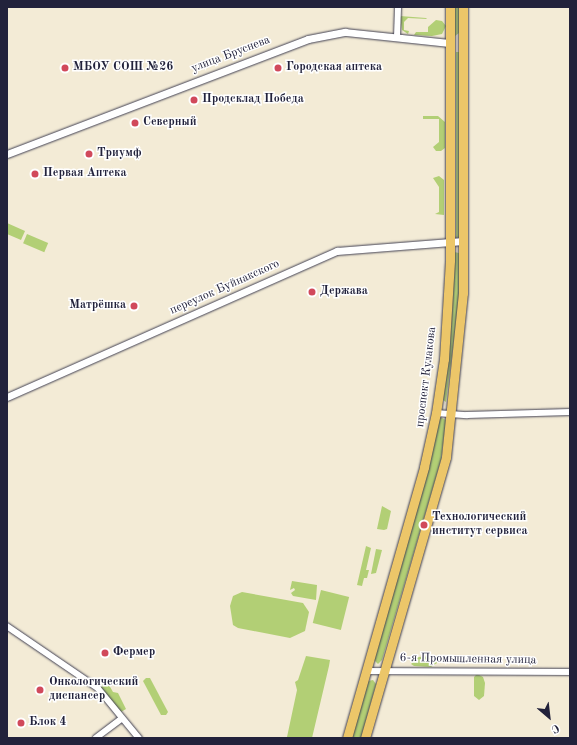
<!DOCTYPE html>
<meta charset="utf-8">
<style>
body{margin:0}
#map{position:relative;width:577px;height:745px;overflow:hidden;background:#f3ebd6;font-family:"Old Standard TT",serif}
div>[style]{position:absolute}
[style*='--x']{left:calc(var(--x)*1px);top:calc(var(--y)*1px);width:calc(var(--w)*1px);rotate:calc(var(--a)*1deg)}
.green>*{inset:0;background:#b2cf75;transform-origin:0 0}
.roads{filter:drop-shadow(0 0 1px #414052) drop-shadow(0 0 1px #414052)}
.minor>*{height:5.5px;margin:-2.75px;padding:0 2.75px;transform-origin:2.75px;border-radius:2.75px;background:#fff}
.tertiary>*{height:7px;margin:-3.5px;padding:0 3.5px;transform-origin:3.5px;border-radius:3.5px;background:#fff}
.primary>*{height:9px;margin:-4.5px;padding:0 4.5px;transform-origin:4.5px;border-radius:4.5px;background:#ecc669}
.dots>*{width:11px;height:11px;translate:-50% -50%;box-sizing:border-box;border:2px solid #fff;border-radius:50%}
span{translate:-50% -50%;white-space:nowrap;text-align:center;line-height:1.15;-webkit-text-stroke:3px #fff;paint-order:stroke}
.street-label{font-size:12px;color:#22223b}
.poi-label{font-size:12px;color:#22223b;font-weight:700}
.left{translate:0 -50%;text-align:left}
.right{translate:-100% -50%;text-align:right}
.frame{position:absolute;inset:0;border:8px solid #22223b;pointer-events:none}
.north{position:absolute;left:529px;top:697px;width:40px;height:40px;-webkit-text-stroke:3px #fff;paint-order:stroke;rotate:152deg;font-size:11px;font-weight:700;line-height:16px;text-align:center;color:#22223b}
.north::after{content:'';display:block;margin:auto;width:14px;height:18px;background:#22223b;clip-path:polygon(50% 0,100% 100%,50% 72%,0 100%)}
</style>
<div id="map">
<div class="green">
<i style="clip-path:polygon(453px 7px,459px 7px,459px 33px,455px 36px)"></i>
<i style="clip-path:polygon(400px 16px,426px 18px,427px 19px,408px 18px,404px 22px,404px 30px,409px 31px,408px 34px,402px 30px)"></i>
<i style="clip-path:polygon(436px 20px,442px 21px,446px 26px,442px 34px,432px 36px,414px 35px,416px 32px,428px 32px,428px 27px)"></i>
<i style="clip-path:polygon(456px 52px,461px 52px,459px 237px,456px 238px)"></i>
<i style="clip-path:polygon(423px 116px,438px 116px,445px 122px,445px 148px,441px 151px,436px 151px,433px 147px,439px 142px,439px 119px,423px 119px)"></i>
<i style="clip-path:polygon(439px 176px,444px 180px,444px 215px,435px 214px,439px 212px,439px 187px,433px 178px)"></i>
<i style="clip-path:polygon(7px 223px,25px 231px,21px 240px,7px 234px)"></i>
<i style="left:27px;top:234px;width:23px;height:10px;rotate:23deg"></i>
<i style="clip-path:polygon(454px 252px,459px 253px,459px 301px,446px 402px,443px 400px,448px 356px)"></i>
<i style="clip-path:polygon(440px 417px,446px 420px,441px 460px,382px 660px,378px 664px,374px 660px)"></i>
<i style="clip-path:polygon(382px 506px,391px 511px,387px 529px,384px 530px,377px 529px)"></i>
<i style="clip-path:polygon(366px 546px,371px 548px,366px 570px,369px 570px,367px 578px,364px 578px,362px 586px,357px 585px)"></i>
<i style="clip-path:polygon(376px 549px,382px 550px,376px 573px,371px 574px)"></i>
<i style="clip-path:polygon(292px 581px,317px 585px,316px 600px,293px 596px,291px 593px,295px 590px,294px 588px,290px 590px)"></i>
<i style="left:321px;top:590px;width:29px;height:34px;rotate:14deg"></i>
<i style="clip-path:polygon(242px 592px,303px 603px,309px 612px,305px 631px,290px 638px,238px 628px,233px 625px,230px 606px,233px 596px)"></i>
<i style="clip-path:polygon(306px 656px,330px 660px,329px 666px,312px 738px,290px 738px,287px 737px,297px 690px,295px 682px,298px 680px)"></i>
<i style="clip-path:polygon(433px 656px,437px 663px,431px 667px,414px 666px,411px 664px,418px 657px)"></i>
<i style="clip-path:polygon(477px 674px,483px 677px,485px 683px,484px 696px,479px 700px,474px 696px,474px 677px)"></i>
<i style="clip-path:polygon(146px 678px,150px 678px,168px 712px,166px 715px,161px 715px,143px 681px)"></i>
<i style="clip-path:polygon(106px 680px,113px 692px,118px 693px,126px 709px,121px 712px,99px 687px,100px 681px)"></i>
<i style="clip-path:polygon(373px 680px,376px 684px,361px 738px,351px 738px,368px 681px)"></i>
</div>
<div class="roads">
<div class="minor">
<i style="--x:397;--y:37;--w:30;--a:-88"></i>
<i style="--x:436;--y:413;--w:31;--a:4"></i>
<i style="--x:467;--y:415;--w:103;--a:-1.7"></i>
<i style="--x:7;--y:626;--w:110;--a:34.3"></i>
<i style="--x:98;--y:688;--w:65;--a:50.6"></i>
<i style="--x:366;--y:671;--w:204;--a:0.3"></i>
<i style="--x:96;--y:738;--w:31;--a:-37"></i>
</div>
<div class="tertiary">
<i style="--x:7;--y:154;--w:322;--a:-20.9"></i>
<i style="--x:308;--y:39;--w:38;--a:-11"></i>
<i style="--x:345;--y:32;--w:106;--a:6"></i>
<i style="--x:7;--y:397;--w:361;--a:-23.9"></i>
<i style="--x:337;--y:251;--w:126;--a:-4.5"></i>
</div>
<div class="primary">
<i style="--x:347;--y:738;--w:282;--a:-74.1"></i>
<i style="--x:424;--y:467;--w:55;--a:-77.5"></i>
<i style="--x:436;--y:413;--w:55;--a:-81.6"></i>
<i style="--x:444;--y:359;--w:99;--a:-86.5"></i>
<i style="--x:450;--y:260;--w:253;--a:-90"></i>
<i style="--x:365;--y:738;--w:292;--a:-73.9"></i>
<i style="--x:446;--y:457;--w:165;--a:-84.1"></i>
<i style="--x:463;--y:293;--w:286;--a:-90"></i>
</div>
</div>
<div class="dots">
<i style="left:65px;top:68px;background:#d1495b"></i>
<i style="left:278px;top:68px;background:#d1495b"></i>
<i style="left:194px;top:100px;background:#d1495b"></i>
<i style="left:135px;top:123px;background:#d1495b"></i>
<i style="left:89px;top:154px;background:#d1495b"></i>
<i style="left:35px;top:174px;background:#d1495b"></i>
<i style="left:312px;top:292px;background:#d1495b"></i>
<i style="left:134px;top:306px;background:#d1495b"></i>
<i style="left:424px;top:525px;background:#d1495b"></i>
<i style="left:105px;top:653px;background:#d1495b"></i>
<i style="left:40px;top:690px;background:#d1495b"></i>
<i style="left:21px;top:723px;background:#d1495b"></i>
</div>
<div class="street-label">
<span style="left:231px;top:55px;rotate:-21deg">улица Бруснева</span>
<span style="left:225px;top:288px;rotate:-24deg">переулок Буйнакского</span>
<span style="left:427px;top:377px;rotate:-83deg">проспект Кулакова</span>
<span style="left:468px;top:660px;rotate:1deg">6-я Промышленная улица</span>
</div>
<div class="poi-label">
<span class="left" style="left:73px;top:68px">МБОУ СОШ №26</span>
<span class="left" style="left:286px;top:68px">Городская аптека</span>
<span class="left" style="left:202px;top:100px">Продсклад Победа</span>
<span class="left" style="left:143px;top:123px">Северный</span>
<span class="left" style="left:97px;top:154px">Триумф</span>
<span class="left" style="left:43px;top:174px">Первая Аптека</span>
<span class="left" style="left:320px;top:292px">Держава</span>
<span class="right" style="left:126px;top:306px">Матрёшка</span>
<span class="left" style="left:432px;top:525px">Технологический<br>институт сервиса</span>
<span class="left" style="left:113px;top:653px">Фермер</span>
<span class="left" style="left:49px;top:690px">Онкологический<br>диспансер</span>
<span class="left" style="left:29px;top:723px">Блок 4</span>
</div>
<div class="frame"></div>
<div class="north">С</div>
</div>
